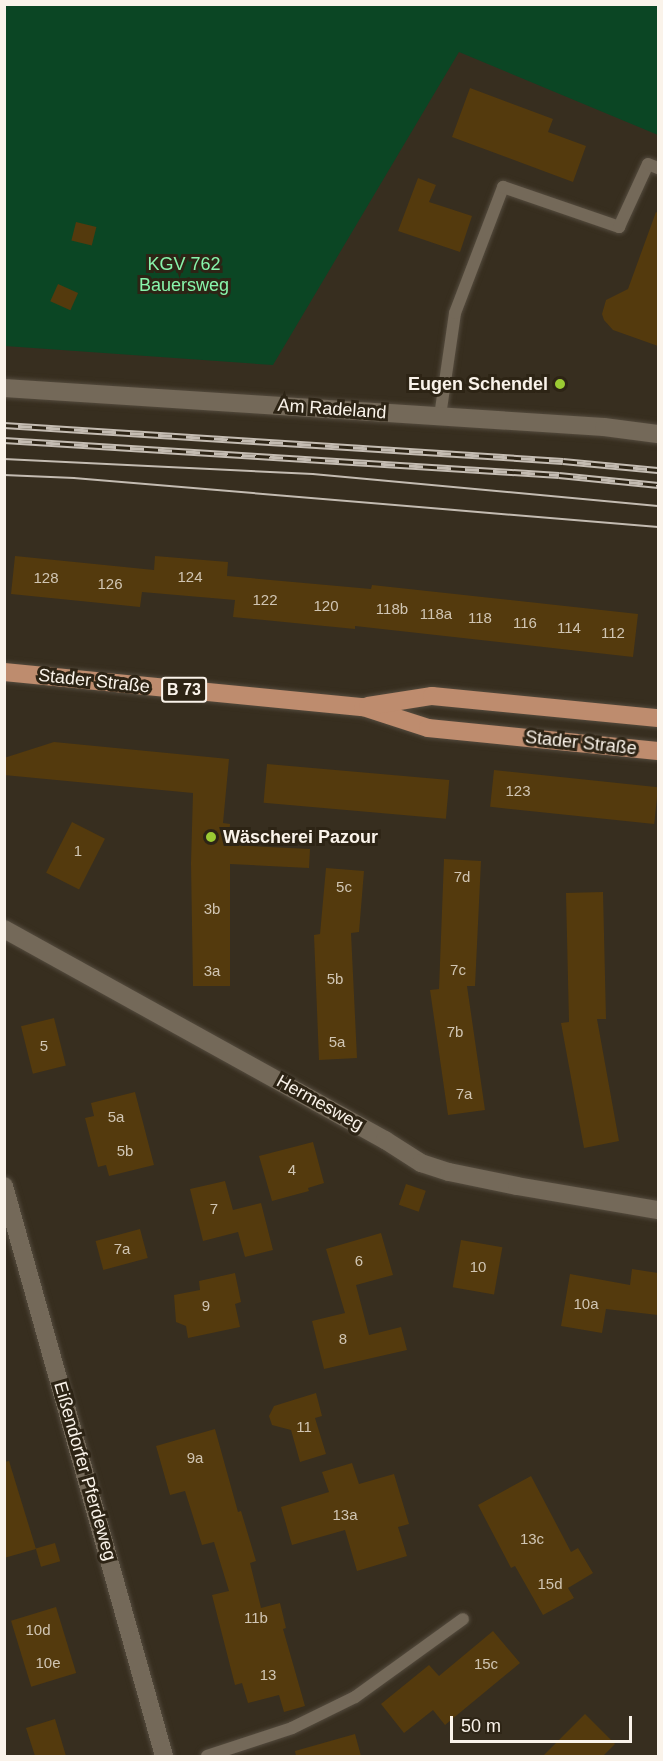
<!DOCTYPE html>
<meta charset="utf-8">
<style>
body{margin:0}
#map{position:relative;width:663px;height:1761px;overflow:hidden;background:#372e1f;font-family:Helvetica,sans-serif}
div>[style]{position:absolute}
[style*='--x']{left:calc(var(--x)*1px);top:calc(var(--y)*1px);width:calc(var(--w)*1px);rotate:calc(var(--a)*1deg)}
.green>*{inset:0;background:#0b4624}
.building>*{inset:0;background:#543a0d;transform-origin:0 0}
.roads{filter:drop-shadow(0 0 2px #544b3e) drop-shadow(0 0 2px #544b3e)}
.lane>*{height:12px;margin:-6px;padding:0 6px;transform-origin:6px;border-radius:6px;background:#746959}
.street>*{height:18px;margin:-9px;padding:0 9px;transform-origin:9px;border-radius:9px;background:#746959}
.primary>*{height:18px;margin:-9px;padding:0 9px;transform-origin:9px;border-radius:9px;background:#be8c6e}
.tram>*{height:1.5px;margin:-0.75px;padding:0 0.75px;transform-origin:0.75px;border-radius:0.75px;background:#c4bcb2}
.rail>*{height:7px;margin-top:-3.5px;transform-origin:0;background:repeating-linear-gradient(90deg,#2d2415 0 14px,#c4bcb2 0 28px);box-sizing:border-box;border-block:2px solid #c4bcb2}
.dots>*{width:16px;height:16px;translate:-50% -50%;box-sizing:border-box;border:3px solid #2d2415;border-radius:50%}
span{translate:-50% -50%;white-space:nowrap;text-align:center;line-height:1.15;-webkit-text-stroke:6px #2d2415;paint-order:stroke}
.number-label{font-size:15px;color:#d0c5b3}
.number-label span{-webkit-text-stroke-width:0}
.shield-label span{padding:2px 4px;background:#2d2415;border:2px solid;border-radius:4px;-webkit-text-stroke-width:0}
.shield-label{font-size:16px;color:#faf3ea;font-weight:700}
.park-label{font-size:18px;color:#88f5ab}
.poi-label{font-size:18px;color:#faf3ea;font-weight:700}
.right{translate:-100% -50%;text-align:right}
.left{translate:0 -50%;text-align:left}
.street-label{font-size:18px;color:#faf3ea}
.frame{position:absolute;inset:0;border:6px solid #faf3ea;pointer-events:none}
.scale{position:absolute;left:450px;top:1716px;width:182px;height:27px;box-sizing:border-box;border:3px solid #faf3ea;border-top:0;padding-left:8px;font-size:18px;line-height:21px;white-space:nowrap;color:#faf3ea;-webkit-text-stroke:4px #2d2415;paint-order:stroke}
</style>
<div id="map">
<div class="green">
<i style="clip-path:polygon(4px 5px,658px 5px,658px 135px,459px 52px,273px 365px,5px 346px)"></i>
</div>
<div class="building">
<i style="clip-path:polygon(470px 88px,553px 119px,548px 132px,586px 146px,573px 182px,452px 137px)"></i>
<i style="clip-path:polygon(418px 178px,436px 185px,429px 202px,472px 216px,460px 252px,398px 231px)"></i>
<i style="clip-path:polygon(656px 212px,658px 213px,658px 346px,613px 330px,604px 320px,602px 314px,606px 300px,628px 289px)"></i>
<i style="left:76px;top:222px;width:21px;height:19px;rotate:14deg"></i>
<i style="left:58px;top:284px;width:22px;height:19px;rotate:24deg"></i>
<i style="clip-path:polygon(15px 556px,154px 570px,155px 556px,228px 562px,227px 576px,371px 589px,372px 585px,638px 614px,633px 657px,355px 626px,355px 629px,233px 617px,235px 600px,142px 592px,140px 607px,11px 594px)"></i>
<i style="clip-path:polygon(54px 742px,229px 759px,223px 823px,230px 824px,229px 845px,310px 849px,309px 868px,230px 864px,230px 986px,193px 986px,191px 863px,193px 793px,4px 775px,4px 758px)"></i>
<i style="left:267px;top:764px;width:183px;height:39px;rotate:5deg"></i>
<i style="left:494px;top:770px;width:165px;height:37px;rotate:6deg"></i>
<i style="left:72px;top:822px;width:37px;height:57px;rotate:27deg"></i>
<i style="clip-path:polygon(444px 859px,481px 861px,475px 986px,467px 986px,485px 1110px,448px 1115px,430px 990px,439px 989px)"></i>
<i style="clip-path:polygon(326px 868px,364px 871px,359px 932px,351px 933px,357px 1058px,319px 1060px,314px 935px,320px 934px)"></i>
<i style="clip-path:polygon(603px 892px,606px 1019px,597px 1019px,619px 1141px,584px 1148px,561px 1023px,569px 1022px,566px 893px)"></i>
<i style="left:54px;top:1018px;width:49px;height:34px;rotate:76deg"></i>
<i style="clip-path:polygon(135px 1092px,154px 1165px,109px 1176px,106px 1165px,98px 1167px,85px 1118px,94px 1116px,91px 1103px)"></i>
<i style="clip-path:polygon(313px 1142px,324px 1183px,308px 1188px,309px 1191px,272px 1201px,259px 1156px)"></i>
<i style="clip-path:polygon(225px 1181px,233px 1210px,261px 1203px,273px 1250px,245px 1257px,238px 1232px,203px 1241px,190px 1189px)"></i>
<i style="left:406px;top:1184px;width:21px;height:22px;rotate:19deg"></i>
<i style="left:140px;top:1229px;width:30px;height:46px;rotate:75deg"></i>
<i style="clip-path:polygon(381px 1233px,393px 1275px,356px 1285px,369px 1335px,401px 1327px,407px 1350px,324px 1369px,312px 1321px,345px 1313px,326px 1249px)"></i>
<i style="left:461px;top:1240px;width:42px;height:48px;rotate:10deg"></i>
<i style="clip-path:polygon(632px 1269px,658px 1273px,658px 1315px,606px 1309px,602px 1333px,561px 1326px,570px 1274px,630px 1285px)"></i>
<i style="clip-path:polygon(235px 1273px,241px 1302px,235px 1304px,240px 1327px,188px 1338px,186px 1326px,176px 1322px,174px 1295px,200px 1290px,199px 1281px)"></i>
<i style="clip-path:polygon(316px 1393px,322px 1416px,315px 1418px,326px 1454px,300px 1462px,291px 1430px,272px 1425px,269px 1416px,274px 1406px)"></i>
<i style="clip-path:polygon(215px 1429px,238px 1512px,241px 1511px,256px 1561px,250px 1563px,261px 1608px,280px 1603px,286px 1628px,283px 1629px,305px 1706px,284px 1712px,279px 1695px,248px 1703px,242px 1683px,235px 1685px,212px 1595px,229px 1591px,214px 1542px,202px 1545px,185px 1491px,170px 1495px,156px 1446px)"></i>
<i style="clip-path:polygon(9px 1461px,36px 1549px,4px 1558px,4px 1462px)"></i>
<i style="clip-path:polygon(352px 1463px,359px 1484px,394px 1474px,409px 1524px,398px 1527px,407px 1556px,357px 1571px,345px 1530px,292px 1545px,281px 1507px,329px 1492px,322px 1472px)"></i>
<i style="clip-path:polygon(531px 1476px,571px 1552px,578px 1548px,593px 1573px,568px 1588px,574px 1598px,543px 1615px,515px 1566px,511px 1568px,478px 1505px)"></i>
<i style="left:55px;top:1543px;width:19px;height:20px;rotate:74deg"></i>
<i style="left:56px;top:1607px;width:69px;height:47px;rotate:73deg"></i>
<i style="clip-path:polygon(493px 1631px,520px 1663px,445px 1725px,433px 1710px,404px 1733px,381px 1704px,429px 1665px,439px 1676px)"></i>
<i style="clip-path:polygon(585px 1714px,615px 1744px,603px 1756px,543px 1756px)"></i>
<i style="clip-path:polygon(55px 1719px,66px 1756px,35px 1756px,26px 1728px)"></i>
<i style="clip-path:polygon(355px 1734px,361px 1756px,296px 1756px,295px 1751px)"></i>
</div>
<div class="roads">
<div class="lane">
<i style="--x:440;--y:416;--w:104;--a:-81.7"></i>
<i style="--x:455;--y:313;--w:135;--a:-69.1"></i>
<i style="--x:503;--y:187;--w:123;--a:19"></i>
<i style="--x:619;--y:227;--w:69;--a:-65.3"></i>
<i style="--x:648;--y:164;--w:11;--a:22"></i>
<i style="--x:207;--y:1756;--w:89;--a:-18.2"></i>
<i style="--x:292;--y:1728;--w:70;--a:-26.2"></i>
<i style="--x:355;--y:1697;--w:133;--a:-35.8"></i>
</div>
<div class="street">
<i style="--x:4;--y:388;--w:601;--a:3.72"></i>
<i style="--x:604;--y:427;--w:54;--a:7.4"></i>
<i style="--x:4;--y:929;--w:436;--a:29"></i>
<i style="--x:385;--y:1140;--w:43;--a:32.6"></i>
<i style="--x:421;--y:1163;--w:29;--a:18"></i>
<i style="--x:449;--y:1172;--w:69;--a:11.6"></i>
<i style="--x:517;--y:1186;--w:143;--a:9.7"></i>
<i style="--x:4;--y:1186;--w:592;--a:74.32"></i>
</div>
<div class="primary">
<i style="--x:4;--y:672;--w:361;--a:5.6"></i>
<i style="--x:363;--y:707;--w:68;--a:17.9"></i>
<i style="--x:428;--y:728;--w:231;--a:5.7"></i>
<i style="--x:368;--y:706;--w:65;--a:-8.9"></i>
<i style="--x:432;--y:696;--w:227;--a:5.6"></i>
</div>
</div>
<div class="tram">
<i style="--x:4;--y:459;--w:309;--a:2.8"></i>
<i style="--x:313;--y:474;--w:346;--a:5.3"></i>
<i style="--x:4;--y:475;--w:70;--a:2.5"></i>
<i style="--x:74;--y:478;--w:586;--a:4.8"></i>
</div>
<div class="rail">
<i style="--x:4;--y:425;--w:560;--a:3.68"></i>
<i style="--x:563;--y:461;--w:95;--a:5.4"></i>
<i style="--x:4;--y:440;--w:556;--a:3.61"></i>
<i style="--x:559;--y:475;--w:100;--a:5.8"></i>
</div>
<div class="dots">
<i style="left:560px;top:384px;background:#9bcb33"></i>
<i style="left:211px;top:837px;background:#9bcb33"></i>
</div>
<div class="number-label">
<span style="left:190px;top:577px">124</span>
<span style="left:46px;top:578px">128</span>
<span style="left:110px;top:584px">126</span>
<span style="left:265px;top:600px">122</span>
<span style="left:326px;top:606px">120</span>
<span style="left:392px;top:609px">118b</span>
<span style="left:436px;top:614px">118a</span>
<span style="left:480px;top:618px">118</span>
<span style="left:525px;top:623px">116</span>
<span style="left:569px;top:628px">114</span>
<span style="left:613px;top:633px">112</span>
<span style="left:518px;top:791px">123</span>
<span style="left:78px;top:851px">1</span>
<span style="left:462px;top:877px">7d</span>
<span style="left:344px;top:887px">5c</span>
<span style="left:212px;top:909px">3b</span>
<span style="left:458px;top:970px">7c</span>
<span style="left:212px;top:971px">3a</span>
<span style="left:335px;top:979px">5b</span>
<span style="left:455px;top:1032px">7b</span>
<span style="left:337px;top:1042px">5a</span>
<span style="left:44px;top:1046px">5</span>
<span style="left:464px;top:1094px">7a</span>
<span style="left:116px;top:1117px">5a</span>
<span style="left:125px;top:1151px">5b</span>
<span style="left:292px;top:1170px">4</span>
<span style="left:214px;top:1209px">7</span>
<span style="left:122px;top:1249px">7a</span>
<span style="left:359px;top:1261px">6</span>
<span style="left:478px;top:1267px">10</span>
<span style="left:586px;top:1304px">10a</span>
<span style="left:206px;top:1306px">9</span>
<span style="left:343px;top:1339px">8</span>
<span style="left:304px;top:1427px">11</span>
<span style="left:195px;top:1458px">9a</span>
<span style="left:345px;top:1515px">13a</span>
<span style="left:532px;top:1539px">13c</span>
<span style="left:550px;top:1584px">15d</span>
<span style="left:256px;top:1618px">11b</span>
<span style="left:38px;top:1630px">10d</span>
<span style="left:48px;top:1663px">10e</span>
<span style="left:486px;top:1664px">15c</span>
<span style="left:268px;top:1675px">13</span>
</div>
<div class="shield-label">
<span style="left:184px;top:690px">B 73</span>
</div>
<div class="park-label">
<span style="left:184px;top:275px">KGV 762<br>Bauersweg</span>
</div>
<div class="poi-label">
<span class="right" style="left:548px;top:384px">Eugen Schendel</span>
<span class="left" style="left:223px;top:837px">Wäscherei Pazour</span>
</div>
<div class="street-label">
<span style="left:332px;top:409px;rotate:4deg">Am Radeland</span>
<span style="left:94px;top:681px;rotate:6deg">Stader Straße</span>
<span style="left:581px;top:743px;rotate:6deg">Stader Straße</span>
<span style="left:320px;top:1103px;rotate:29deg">Hermesweg</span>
<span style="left:85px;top:1471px;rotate:74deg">Eißendorfer Pferdeweg</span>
</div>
<div class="frame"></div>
<div class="scale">50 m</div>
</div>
